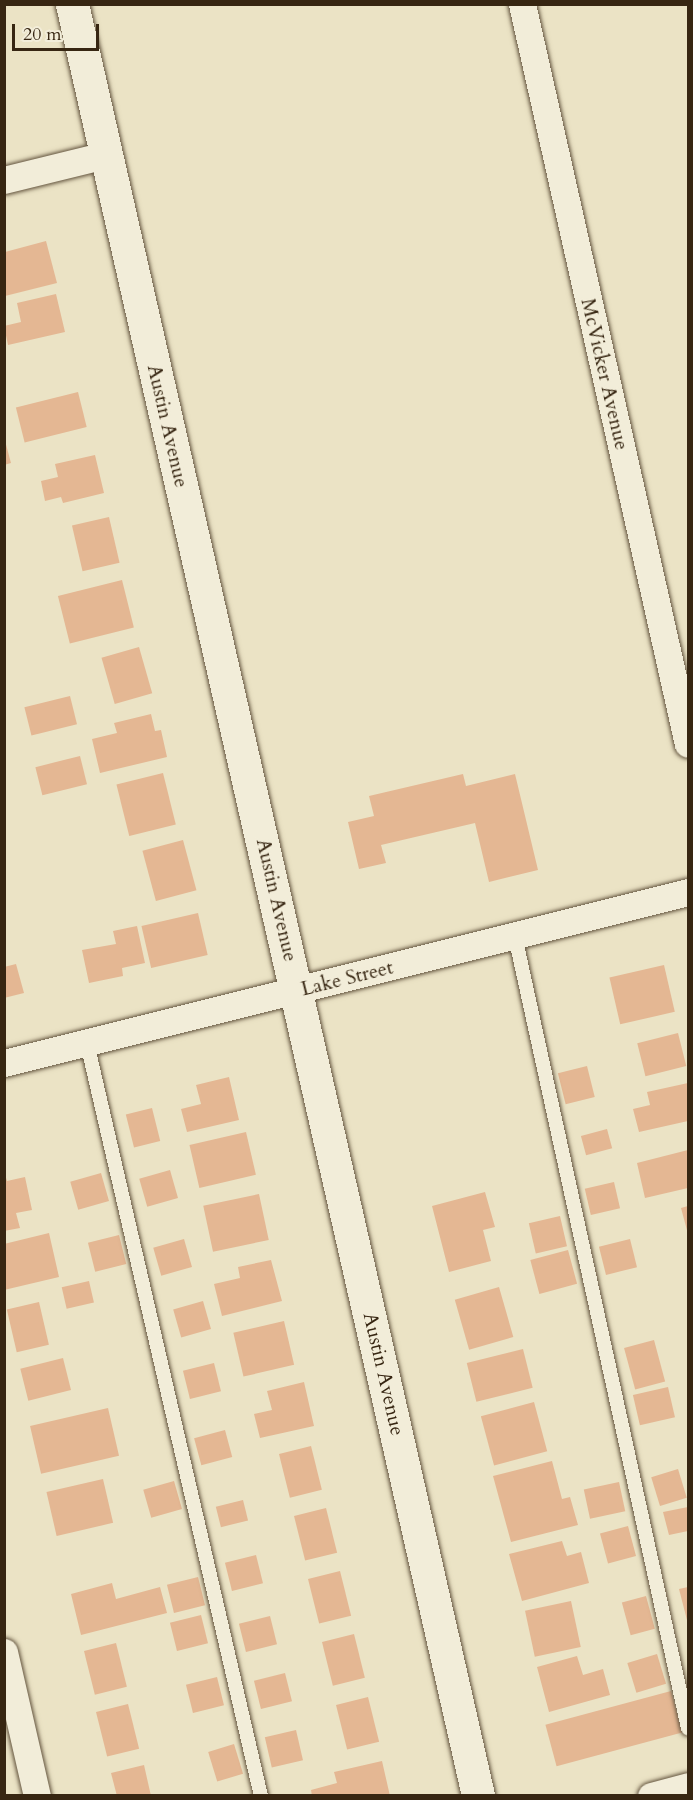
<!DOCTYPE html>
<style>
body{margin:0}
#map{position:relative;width:693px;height:1800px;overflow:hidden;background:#ebe3c5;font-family:Cardo,serif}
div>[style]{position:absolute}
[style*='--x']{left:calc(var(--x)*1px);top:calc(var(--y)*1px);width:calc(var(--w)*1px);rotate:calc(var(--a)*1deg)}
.building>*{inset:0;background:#e4b793;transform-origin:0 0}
.roads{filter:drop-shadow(0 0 2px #64553f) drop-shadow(0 0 2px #64553f)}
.service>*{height:14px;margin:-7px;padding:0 7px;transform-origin:7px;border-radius:7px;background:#f2edd9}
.minor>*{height:27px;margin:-13.5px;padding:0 13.5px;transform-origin:13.5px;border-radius:13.5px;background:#f2edd9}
.tertiary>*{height:33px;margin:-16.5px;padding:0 16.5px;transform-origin:16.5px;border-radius:16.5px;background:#f2edd9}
span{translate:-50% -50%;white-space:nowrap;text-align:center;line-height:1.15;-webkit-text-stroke:4.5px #f2edd9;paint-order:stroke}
.street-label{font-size:20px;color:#372612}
.frame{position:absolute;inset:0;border:6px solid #372612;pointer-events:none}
.scale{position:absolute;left:12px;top:24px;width:87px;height:27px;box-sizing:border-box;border:3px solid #372612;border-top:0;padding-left:8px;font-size:18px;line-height:21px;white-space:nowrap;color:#372612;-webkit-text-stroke:4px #f2edd9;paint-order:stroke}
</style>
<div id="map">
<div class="building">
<i style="clip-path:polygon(46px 241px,57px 283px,5px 296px,5px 252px)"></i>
<i style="clip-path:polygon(56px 294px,65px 332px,8px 345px,4px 326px,21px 322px,17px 303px)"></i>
<i style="left:78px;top:392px;width:36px;height:64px;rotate:76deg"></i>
<i style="clip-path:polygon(4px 437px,11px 463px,4px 465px)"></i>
<i style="clip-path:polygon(95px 455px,104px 493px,63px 503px,61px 497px,45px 501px,41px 481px,58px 477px,55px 464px)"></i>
<i style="left:109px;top:517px;width:47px;height:38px;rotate:77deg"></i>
<i style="left:122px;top:580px;width:49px;height:66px;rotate:76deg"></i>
<i style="left:139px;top:647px;width:48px;height:39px;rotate:74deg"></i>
<i style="left:70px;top:696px;width:29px;height:47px;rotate:76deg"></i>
<i style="clip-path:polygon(151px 714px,155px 731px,161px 730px,167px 757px,100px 773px,92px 739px,117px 733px,114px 723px)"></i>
<i style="left:80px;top:756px;width:29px;height:46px;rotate:76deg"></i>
<i style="left:163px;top:773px;width:53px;height:48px;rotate:76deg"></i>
<i style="clip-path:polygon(463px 774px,466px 786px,515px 774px,538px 870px,489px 882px,475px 823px,381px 845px,386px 863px,359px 869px,348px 822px,374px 816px,369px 796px)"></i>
<i style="left:183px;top:840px;width:52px;height:42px;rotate:75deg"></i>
<i style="left:198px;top:913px;width:43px;height:58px;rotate:77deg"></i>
<i style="clip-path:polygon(137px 926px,145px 963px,122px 968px,123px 976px,89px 983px,82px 950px,116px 944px,113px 931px)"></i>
<i style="clip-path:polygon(16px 964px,24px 993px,4px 998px,4px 967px)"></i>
<i style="left:664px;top:965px;width:48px;height:56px;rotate:77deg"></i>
<i style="left:678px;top:1033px;width:34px;height:42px;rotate:76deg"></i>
<i style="left:587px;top:1066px;width:32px;height:30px;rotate:76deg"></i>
<i style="clip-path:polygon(229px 1077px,239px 1120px,187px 1132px,181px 1109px,201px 1104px,196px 1085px)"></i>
<i style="clip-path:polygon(688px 1083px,688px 1121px,639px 1132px,633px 1109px,650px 1105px,647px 1092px)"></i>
<i style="left:152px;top:1108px;width:34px;height:27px;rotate:76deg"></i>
<i style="left:607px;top:1129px;width:20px;height:27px;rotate:75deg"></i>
<i style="left:246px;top:1132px;width:44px;height:58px;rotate:77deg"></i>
<i style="clip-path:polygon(688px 1150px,688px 1188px,645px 1198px,637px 1163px)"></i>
<i style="left:170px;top:1170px;width:29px;height:32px;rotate:74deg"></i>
<i style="clip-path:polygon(4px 1171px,7px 1181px,25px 1177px,32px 1210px,16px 1213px,20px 1228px,4px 1231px)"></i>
<i style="left:101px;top:1173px;width:29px;height:32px;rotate:74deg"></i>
<i style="left:614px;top:1182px;width:27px;height:30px;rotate:77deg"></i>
<i style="clip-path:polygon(485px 1192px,495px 1227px,483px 1230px,491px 1261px,449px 1272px,432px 1206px)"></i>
<i style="left:259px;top:1194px;width:47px;height:57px;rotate:78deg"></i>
<i style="clip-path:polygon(688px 1206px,688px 1234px,681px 1208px)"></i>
<i style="left:560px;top:1216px;width:31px;height:32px;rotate:77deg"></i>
<i style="clip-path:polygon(49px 1233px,59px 1277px,4px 1290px,4px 1244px)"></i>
<i style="left:119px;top:1235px;width:30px;height:32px;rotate:76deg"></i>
<i style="left:184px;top:1239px;width:29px;height:32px;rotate:74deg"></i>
<i style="left:630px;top:1239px;width:29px;height:32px;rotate:76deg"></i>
<i style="left:568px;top:1250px;width:35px;height:39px;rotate:75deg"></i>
<i style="clip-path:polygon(271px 1260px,282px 1301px,222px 1316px,214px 1284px,240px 1278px,238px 1267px)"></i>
<i style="left:89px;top:1281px;width:22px;height:28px;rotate:77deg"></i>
<i style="left:499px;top:1287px;width:52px;height:46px;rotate:74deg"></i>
<i style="left:203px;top:1301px;width:29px;height:31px;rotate:74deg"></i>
<i style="left:39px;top:1302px;width:44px;height:33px;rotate:77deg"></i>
<i style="left:284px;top:1321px;width:45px;height:52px;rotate:77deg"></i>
<i style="left:654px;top:1340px;width:43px;height:31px;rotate:75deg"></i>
<i style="left:523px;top:1349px;width:40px;height:58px;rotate:76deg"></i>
<i style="left:63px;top:1358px;width:33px;height:44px;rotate:76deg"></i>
<i style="left:214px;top:1363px;width:29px;height:32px;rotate:76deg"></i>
<i style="clip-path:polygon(304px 1382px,314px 1426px,260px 1438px,254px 1414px,272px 1410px,267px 1391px)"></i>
<i style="left:668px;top:1387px;width:31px;height:36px;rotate:77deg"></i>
<i style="left:534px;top:1402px;width:51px;height:55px;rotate:75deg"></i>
<i style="left:108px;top:1408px;width:49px;height:80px;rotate:77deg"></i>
<i style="left:225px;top:1430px;width:28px;height:32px;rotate:75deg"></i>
<i style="left:311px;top:1446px;width:45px;height:33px;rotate:76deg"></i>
<i style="clip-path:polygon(552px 1461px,562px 1499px,570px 1497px,578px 1525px,511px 1542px,493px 1476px)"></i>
<i style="left:678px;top:1469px;width:30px;height:28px;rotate:73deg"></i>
<i style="left:103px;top:1479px;width:45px;height:58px;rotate:77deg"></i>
<i style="left:174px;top:1481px;width:29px;height:32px;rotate:74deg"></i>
<i style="left:619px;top:1482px;width:30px;height:36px;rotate:78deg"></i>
<i style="left:243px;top:1500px;width:21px;height:28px;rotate:76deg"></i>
<i style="clip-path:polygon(688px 1507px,688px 1531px,669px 1535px,663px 1512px)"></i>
<i style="left:326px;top:1508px;width:46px;height:33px;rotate:76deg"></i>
<i style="left:628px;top:1526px;width:31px;height:29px;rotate:75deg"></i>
<i style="clip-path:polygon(562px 1541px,567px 1556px,581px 1552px,589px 1583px,522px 1601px,509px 1554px)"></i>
<i style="left:256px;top:1555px;width:29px;height:32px;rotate:76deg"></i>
<i style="left:340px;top:1571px;width:46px;height:33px;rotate:76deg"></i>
<i style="left:198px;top:1577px;width:29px;height:32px;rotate:76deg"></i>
<i style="clip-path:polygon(112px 1583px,116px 1599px,160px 1587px,167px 1613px,81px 1635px,71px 1594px)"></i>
<i style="clip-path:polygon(688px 1587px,688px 1624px,679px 1589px)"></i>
<i style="left:646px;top:1596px;width:34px;height:25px;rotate:75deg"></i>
<i style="left:571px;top:1601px;width:47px;height:47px;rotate:78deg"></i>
<i style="left:201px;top:1615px;width:29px;height:32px;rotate:76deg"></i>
<i style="left:270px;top:1616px;width:29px;height:32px;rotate:76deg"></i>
<i style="left:354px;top:1634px;width:45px;height:33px;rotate:76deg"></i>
<i style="left:116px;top:1643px;width:45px;height:33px;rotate:76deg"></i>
<i style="left:657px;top:1654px;width:31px;height:31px;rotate:73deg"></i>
<i style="clip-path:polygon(577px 1656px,583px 1675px,603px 1669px,610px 1695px,549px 1712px,537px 1667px)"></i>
<i style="left:285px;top:1673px;width:29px;height:32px;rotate:76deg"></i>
<i style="left:217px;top:1677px;width:29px;height:32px;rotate:76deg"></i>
<i style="left:671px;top:1691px;width:43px;height:130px;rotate:75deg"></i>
<i style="left:368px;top:1697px;width:46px;height:33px;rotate:76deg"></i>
<i style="left:128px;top:1704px;width:46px;height:33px;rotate:76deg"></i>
<i style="left:296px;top:1730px;width:31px;height:32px;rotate:77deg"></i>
<i style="left:234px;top:1744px;width:31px;height:27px;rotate:73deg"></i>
<i style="clip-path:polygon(382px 1761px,390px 1796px,312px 1796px,311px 1790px,337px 1783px,334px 1772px)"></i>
<i style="clip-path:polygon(144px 1765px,151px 1796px,117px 1796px,111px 1773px)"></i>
</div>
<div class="roads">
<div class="service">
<i style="--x:515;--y:936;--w:811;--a:77.68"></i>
<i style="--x:87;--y:1043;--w:773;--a:76.99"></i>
</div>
<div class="minor">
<i style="--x:522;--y:4;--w:758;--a:77.36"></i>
<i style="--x:4;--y:180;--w:105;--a:-13.8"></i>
<i style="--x:4;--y:1063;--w:705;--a:-14.04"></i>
<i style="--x:4;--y:1652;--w:148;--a:77.1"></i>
<i style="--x:651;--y:1796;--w:38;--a:-15"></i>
</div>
<div class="tertiary">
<i style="--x:72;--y:4;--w:1837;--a:77.23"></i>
</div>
</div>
<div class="street-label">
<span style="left:605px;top:374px;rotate:77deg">McVicker Avenue</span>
<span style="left:168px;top:426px;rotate:77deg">Austin Avenue</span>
<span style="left:277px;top:900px;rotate:77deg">Austin Avenue</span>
<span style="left:347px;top:978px;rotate:-14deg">Lake Street</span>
<span style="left:384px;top:1374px;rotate:77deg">Austin Avenue</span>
</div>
<div class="frame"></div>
<div class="scale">20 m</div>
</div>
